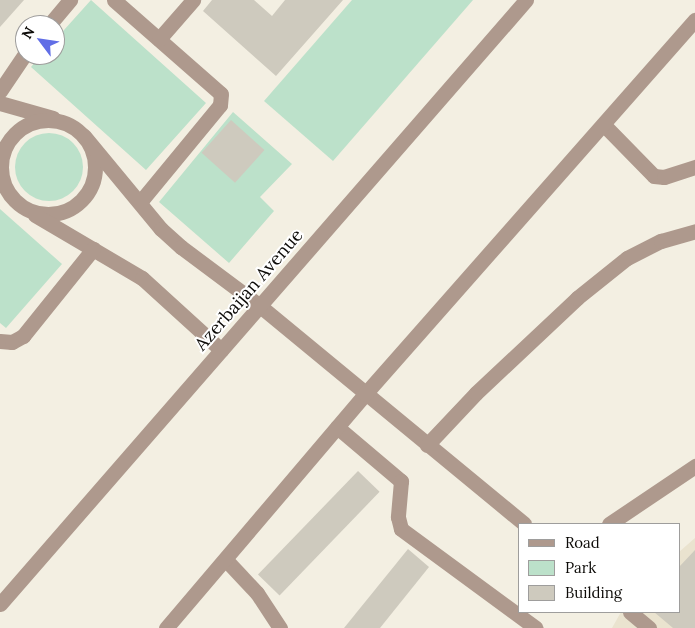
<!DOCTYPE html>
<style>
body{margin:0}
#map{position:relative;width:695px;height:628px;overflow:hidden;background:#f3efe2;font-family:Lora,serif}
div>[style]{position:absolute}
[style*='--x']{left:calc(var(--x)*1px);top:calc(var(--y)*1px);width:calc(var(--w)*1px);rotate:calc(var(--a)*1deg)}
.built>*{inset:0;background:#eae3cf}
.green>*{inset:0;background:#bce1ca}
.round{border-radius:50%}
.building>*{inset:0;background:#cecabe;transform-origin:0 0}
.minor>*{height:15px;margin:-7.5px;padding:0 7.5px;transform-origin:7.5px;border-radius:7.5px;background:#ae998d}
.minor>.ring{margin:-7.5px;padding:0;box-sizing:content-box;background:none;border:15px solid #ae998d;border-radius:50%}
span{translate:-50% -50%;white-space:nowrap;text-align:center;line-height:1.15;-webkit-text-stroke:4px #fff;paint-order:stroke}
.street-label{font-size:18px;color:#0d0b08}
.legend{position:absolute;left:518px;top:523px;width:162px;height:90px;box-sizing:border-box;background:#fff;border:1px solid #9e9d9c;margin:0;padding:6px 9px;list-style:none;font-size:15px;color:#0d0b08}
.legend li{display:flex;align-items:center;gap:10px;height:25px}
.legend b{width:25px;border:1px solid #9e9d9c}
.north{position:absolute;left:15px;top:15px;width:50px;height:50px;box-sizing:border-box;background:#fff;border:1px solid #9e9d9c;border-radius:50%;rotate:301deg;font-size:14px;font-weight:700;line-height:20px;text-align:center;color:#0d0b08}
.north::after{content:'';display:block;margin:auto;width:18px;height:22px;background:#616ee6;clip-path:polygon(50% 0,100% 100%,50% 72%,0 100%)}
</style>
<div id="map">
<div class="built">
<i style="clip-path:polygon(695px 538px,695px 628px,612px 628px,621px 612px,679px 612px,679px 552px)"></i>
</div>
<div class="green">
<i style="clip-path:polygon(91px 0,206px 103px,146px 170px,31px 67px,41px 55px,55px 55px,55px 40px)"></i>
<i style="clip-path:polygon(352px 0,473px 0,333px 161px,264px 101px)"></i>
<i style="clip-path:polygon(233px 112px,292px 164px,260px 197px,274px 211px,229px 263px,159px 202px)"></i>
<i class="round" style="left:15px;top:133px;width:68px;height:68px"></i>
<i style="clip-path:polygon(0 209px,62px 264px,6px 328px,0 323px)"></i>
</div>
<div class="building">
<i style="clip-path:polygon(0 0,24px 0,0 27px)"></i>
<i style="clip-path:polygon(212px 0,254px 0,272px 16px,285px 0,343px 0,276px 76px,203px 11px)"></i>
<i style="left:231px;top:120px;width:45px;height:44px;rotate:42deg"></i>
<i style="left:358px;top:471px;width:30px;height:144px;rotate:44deg"></i>
<i style="clip-path:polygon(408px 549px,429px 567px,380px 628px,344px 628px)"></i>
<i style="clip-path:polygon(695px 550px,695px 628px,673px 628px,654px 612px,679px 612px,679px 567px)"></i>
</div>
<div class="minor">
<i style="--x:114;--y:0;--w:142;--a:41.3"></i>
<i style="--x:221;--y:94;--w:11;--a:95"></i>
<i style="--x:220;--y:105;--w:126;--a:129.5"></i>
<i style="--x:49;--y:25;--w:33;--a:-50"></i>
<i style="--x:159;--y:39;--w:52;--a:-48.9"></i>
<i style="--x:0;--y:91;--w:45;--a:-56"></i>
<i style="--x:0;--y:103;--w:55;--a:15.8"></i>
<i class="ring" style="left:1px;top:120px;width:79px;height:79px"></i>
<i style="--x:604;--y:125;--w:71;--a:45.6"></i>
<i style="--x:654;--y:176;--w:10;--a:6"></i>
<i style="--x:664;--y:177;--w:33;--a:-18"></i>
<i style="--x:84;--y:136;--w:121;--a:50.4"></i>
<i style="--x:161;--y:229;--w:27;--a:42"></i>
<i style="--x:181;--y:247;--w:99;--a:36.8"></i>
<i style="--x:260;--y:306;--w:342;--a:39.5"></i>
<i style="--x:35;--y:215;--w:124;--a:30.5"></i>
<i style="--x:142;--y:278;--w:107;--a:42.3"></i>
<i style="--x:0;--y:341;--w:12;--a:5"></i>
<i style="--x:12;--y:342;--w:13;--a:-29"></i>
<i style="--x:23;--y:336;--w:112;--a:-51.2"></i>
<i style="--x:337;--y:427;--w:84;--a:40.2"></i>
<i style="--x:401;--y:481;--w:36;--a:95"></i>
<i style="--x:398;--y:517;--w:12;--a:76"></i>
<i style="--x:401;--y:529;--w:167;--a:36.3"></i>
<i style="--x:427;--y:445;--w:71;--a:-46.7"></i>
<i style="--x:476;--y:393;--w:139;--a:-43.2"></i>
<i style="--x:577;--y:298;--w:64;--a:-38.7"></i>
<i style="--x:627;--y:258;--w:38;--a:-27"></i>
<i style="--x:661;--y:241;--w:35;--a:-16"></i>
<i style="--x:609;--y:524;--w:104;--a:-34"></i>
<i style="--x:226;--y:560;--w:45;--a:46.8"></i>
<i style="--x:257;--y:593;--w:42;--a:56.7"></i>
<i style="--x:0;--y:604;--w:801;--a:-48.95"></i>
<i style="--x:630;--y:612;--w:25;--a:40"></i>
<i style="--x:166;--y:628;--w:307;--a:-49.6"></i>
<i style="--x:365;--y:394;--w:499;--a:-48.6"></i>
</div>
<div class="street-label">
<span style="left:249px;top:290px;rotate:-49deg">Azerbaijan Avenue</span>
</div>
<ul class="legend">
<li><b style="height:6px;background:#ae998d"></b>Road</li>
<li><b style="height:14px;background:#bce1ca"></b>Park</li>
<li><b style="height:14px;background:#cecabe"></b>Building</li>
</ul>
<div class="north">N</div>
</div>
